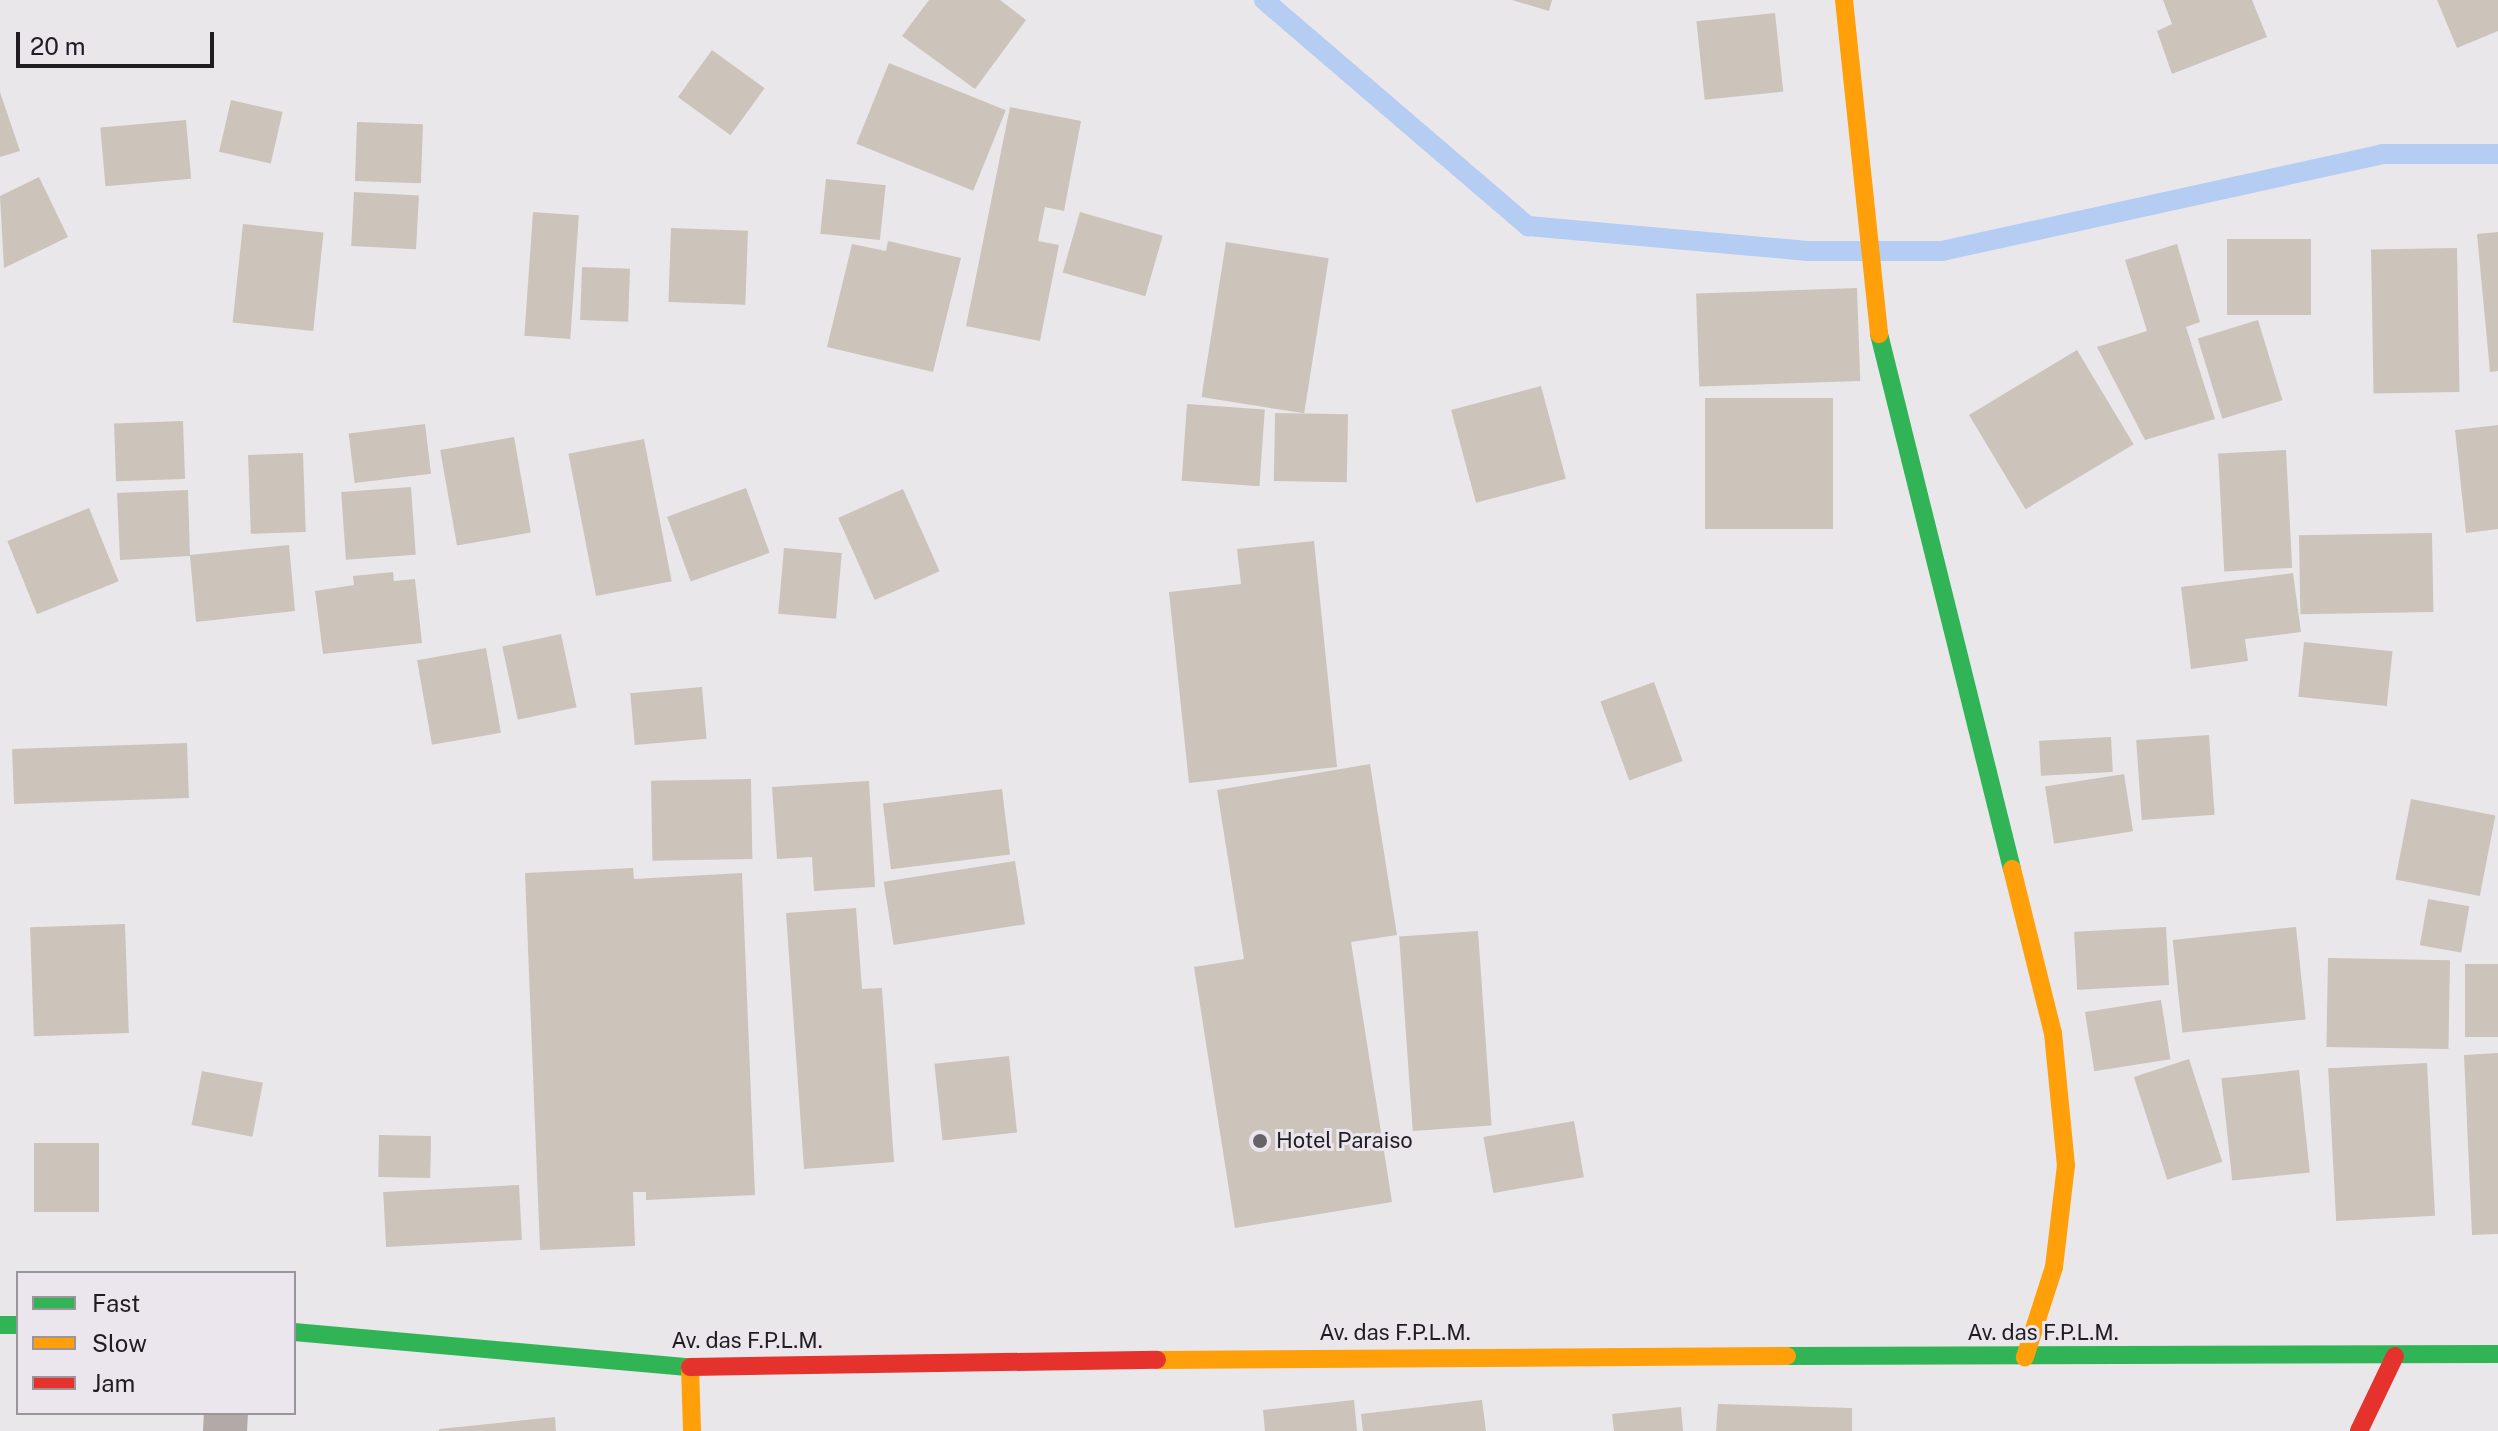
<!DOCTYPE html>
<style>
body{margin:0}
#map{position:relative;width:2498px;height:1431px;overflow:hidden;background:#eae7eb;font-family:"Public Sans",sans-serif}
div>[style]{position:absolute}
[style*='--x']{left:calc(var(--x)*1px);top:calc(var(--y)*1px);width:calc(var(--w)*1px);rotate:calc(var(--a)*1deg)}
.stream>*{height:20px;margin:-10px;padding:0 10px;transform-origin:10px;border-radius:10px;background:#b5ccf3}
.building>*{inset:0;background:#ccc3bb;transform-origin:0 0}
.street>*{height:44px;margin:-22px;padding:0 22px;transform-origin:22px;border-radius:22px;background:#b2aaa6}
.fast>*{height:18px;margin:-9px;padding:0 9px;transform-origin:9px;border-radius:9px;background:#30b455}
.slow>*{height:18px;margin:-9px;padding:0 9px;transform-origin:9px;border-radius:9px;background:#ff9f0a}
.jam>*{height:18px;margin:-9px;padding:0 9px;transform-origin:9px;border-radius:9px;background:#e5322d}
.dots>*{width:22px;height:22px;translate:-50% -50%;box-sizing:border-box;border:4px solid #ebe5ed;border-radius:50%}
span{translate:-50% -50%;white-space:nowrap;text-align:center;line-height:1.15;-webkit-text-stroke:6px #ebe5ed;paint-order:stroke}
.poi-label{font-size:22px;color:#201d20}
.left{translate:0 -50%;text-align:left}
.street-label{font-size:22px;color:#201d20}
.legend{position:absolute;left:16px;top:1271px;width:280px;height:144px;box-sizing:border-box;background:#ebe5ed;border:2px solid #9a959b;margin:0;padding:10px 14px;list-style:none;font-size:24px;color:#201d20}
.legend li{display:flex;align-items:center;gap:16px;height:40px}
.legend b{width:40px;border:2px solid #9a959b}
.scale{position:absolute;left:16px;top:32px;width:198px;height:36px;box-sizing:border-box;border:4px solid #201d20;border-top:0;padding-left:10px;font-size:24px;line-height:28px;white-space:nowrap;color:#201d20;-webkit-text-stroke:6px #ebe5ed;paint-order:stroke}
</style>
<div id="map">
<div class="stream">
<i style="--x:1264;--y:0;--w:348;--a:40.6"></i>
<i style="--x:1528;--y:226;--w:281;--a:5.1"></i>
<i style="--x:1808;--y:251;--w:134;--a:0"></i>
<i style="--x:1942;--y:251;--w:451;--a:-12.4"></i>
<i style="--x:2382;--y:154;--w:116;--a:0"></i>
</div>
<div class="building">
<i style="clip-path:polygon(929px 0,1000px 0,1026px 20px,975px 89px,902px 36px)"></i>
<i style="clip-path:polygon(1512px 0,1552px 0,1549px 11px)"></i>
<i style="clip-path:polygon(2163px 0,2252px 0,2267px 37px,2172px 74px,2157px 31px,2172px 24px)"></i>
<i style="clip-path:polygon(2437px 0,2498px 0,2498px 31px,2457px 48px)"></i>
<i style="left:1775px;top:13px;width:79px;height:79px;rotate:84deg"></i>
<i style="left:712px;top:50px;width:65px;height:58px;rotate:36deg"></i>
<i style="left:889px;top:63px;width:126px;height:87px;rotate:22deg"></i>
<i style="clip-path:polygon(0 92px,20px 151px,0 157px)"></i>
<i style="left:231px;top:100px;width:53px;height:53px;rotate:13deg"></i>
<i style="clip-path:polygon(1010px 107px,1081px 121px,1064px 211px,1045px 207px,1038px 241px,1059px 245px,1040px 341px,966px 326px)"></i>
<i style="left:186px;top:120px;width:59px;height:86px;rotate:85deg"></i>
<i style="left:357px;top:122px;width:66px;height:59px;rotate:2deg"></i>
<i style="clip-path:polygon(39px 177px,68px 237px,4px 268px,0 196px)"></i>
<i style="left:826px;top:179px;width:60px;height:55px;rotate:6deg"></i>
<i style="left:354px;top:192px;width:65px;height:54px;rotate:3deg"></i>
<i style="left:533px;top:212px;width:46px;height:124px;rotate:4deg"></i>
<i style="left:1080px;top:212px;width:86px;height:63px;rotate:16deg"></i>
<i style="left:243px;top:224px;width:81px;height:99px;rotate:6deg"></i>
<i style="left:671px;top:228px;width:77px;height:74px;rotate:2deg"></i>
<i style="clip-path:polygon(2498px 232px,2498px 371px,2490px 372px,2477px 234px)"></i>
<i style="left:2311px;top:239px;width:76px;height:84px;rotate:90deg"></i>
<i style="clip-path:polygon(888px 241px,961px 258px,933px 372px,827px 347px,852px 244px,886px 251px)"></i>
<i style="left:1226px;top:242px;width:104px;height:157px;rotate:9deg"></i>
<i style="clip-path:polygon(2177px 244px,2200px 322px,2186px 327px,2215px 419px,2145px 440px,2097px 347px,2147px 331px,2125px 260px)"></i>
<i style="left:2457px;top:248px;width:144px;height:86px;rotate:89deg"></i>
<i style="left:582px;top:267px;width:48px;height:53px;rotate:2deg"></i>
<i style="left:1857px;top:288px;width:93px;height:161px;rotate:88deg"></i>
<i style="left:2258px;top:320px;width:84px;height:63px;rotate:73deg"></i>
<i style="left:2077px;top:350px;width:110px;height:126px;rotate:59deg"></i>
<i style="left:1541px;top:386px;width:96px;height:93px;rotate:75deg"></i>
<i style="left:1833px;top:398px;width:131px;height:128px;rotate:90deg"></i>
<i style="left:1187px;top:404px;width:78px;height:77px;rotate:4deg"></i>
<i style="left:1275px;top:413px;width:73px;height:68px;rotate:1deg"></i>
<i style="left:183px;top:421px;width:58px;height:69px;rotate:88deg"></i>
<i style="left:425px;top:424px;width:50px;height:77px;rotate:83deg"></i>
<i style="clip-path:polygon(2498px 425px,2498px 529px,2466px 533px,2455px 430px)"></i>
<i style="left:514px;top:437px;width:97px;height:75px;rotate:80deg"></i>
<i style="left:644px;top:439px;width:145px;height:77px;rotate:79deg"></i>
<i style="left:2286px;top:450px;width:118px;height:68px;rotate:87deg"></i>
<i style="left:303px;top:453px;width:79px;height:55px;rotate:88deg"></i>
<i style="left:411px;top:487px;width:68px;height:70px;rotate:86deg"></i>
<i style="left:746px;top:488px;width:69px;height:84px;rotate:70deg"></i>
<i style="left:903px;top:489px;width:90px;height:71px;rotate:66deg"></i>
<i style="clip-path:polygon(188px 490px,190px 555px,289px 545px,295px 611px,196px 622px,190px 556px,120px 560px,117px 493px)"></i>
<i style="left:89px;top:508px;width:79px;height:88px;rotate:68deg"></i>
<i style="left:2432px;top:533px;width:79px;height:133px;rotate:89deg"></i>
<i style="clip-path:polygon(1314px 541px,1337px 767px,1189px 783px,1169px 592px,1241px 584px,1237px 549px)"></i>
<i style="left:784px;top:548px;width:58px;height:66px;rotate:5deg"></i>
<i style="clip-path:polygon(393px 572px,394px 581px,415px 579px,422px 643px,323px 654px,315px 591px,354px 585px,353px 576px)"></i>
<i style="clip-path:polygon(2293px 573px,2301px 632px,2245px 639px,2248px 661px,2191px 669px,2181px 587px)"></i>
<i style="left:561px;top:634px;width:75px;height:60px;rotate:78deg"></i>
<i style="left:2304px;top:642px;width:89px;height:55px;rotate:6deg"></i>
<i style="left:486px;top:648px;width:86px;height:70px;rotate:80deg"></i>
<i style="left:1654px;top:682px;width:84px;height:57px;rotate:70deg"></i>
<i style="left:702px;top:687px;width:52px;height:72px;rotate:85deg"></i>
<i style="left:2209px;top:735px;width:80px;height:73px;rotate:86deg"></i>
<i style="left:2111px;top:737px;width:35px;height:72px;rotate:87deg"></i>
<i style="left:187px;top:743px;width:55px;height:175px;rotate:88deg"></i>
<i style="clip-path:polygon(1370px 764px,1397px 935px,1351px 942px,1392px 1202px,1235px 1228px,1194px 967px,1244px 959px,1217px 790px)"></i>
<i style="left:2124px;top:774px;width:58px;height:80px;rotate:81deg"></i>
<i style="left:751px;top:779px;width:80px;height:100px;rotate:89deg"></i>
<i style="clip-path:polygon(869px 781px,875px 887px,814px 891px,812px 857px,777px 859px,772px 787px)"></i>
<i style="left:1002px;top:789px;width:66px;height:120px;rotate:83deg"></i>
<i style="left:2411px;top:799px;width:86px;height:82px;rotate:11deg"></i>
<i style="left:1015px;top:861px;width:64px;height:133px;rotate:81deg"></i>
<i style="clip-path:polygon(633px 868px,634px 879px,742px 873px,755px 1195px,646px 1200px,646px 1192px,633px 1192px,635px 1246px,540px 1250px,525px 873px)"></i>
<i style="left:2428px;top:899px;width:42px;height:47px;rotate:10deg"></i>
<i style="clip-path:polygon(856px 908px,862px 989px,882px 988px,894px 1162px,804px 1169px,786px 913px)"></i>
<i style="left:125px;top:924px;width:109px;height:95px;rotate:88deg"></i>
<i style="left:2166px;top:927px;width:58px;height:92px;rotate:87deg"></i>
<i style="left:2296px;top:927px;width:93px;height:124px;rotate:84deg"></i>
<i style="left:1478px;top:931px;width:195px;height:79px;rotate:86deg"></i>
<i style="left:2328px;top:958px;width:122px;height:89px;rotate:1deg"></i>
<i style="left:2465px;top:964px;width:33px;height:73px"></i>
<i style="left:2161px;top:1000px;width:60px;height:77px;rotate:81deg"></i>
<i style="clip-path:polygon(2498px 1053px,2498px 1234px,2472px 1235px,2464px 1055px)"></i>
<i style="left:1009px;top:1056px;width:77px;height:75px;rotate:84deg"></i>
<i style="left:2189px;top:1059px;width:108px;height:58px;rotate:72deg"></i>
<i style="left:2427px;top:1063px;width:153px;height:99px;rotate:87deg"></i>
<i style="left:2299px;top:1070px;width:103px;height:78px;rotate:84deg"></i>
<i style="left:202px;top:1071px;width:62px;height:55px;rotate:11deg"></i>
<i style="left:1574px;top:1121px;width:57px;height:92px;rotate:80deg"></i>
<i style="left:379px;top:1135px;width:52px;height:42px;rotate:1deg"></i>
<i style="left:34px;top:1143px;width:65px;height:69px"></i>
<i style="left:519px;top:1185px;width:55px;height:136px;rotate:87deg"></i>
<i style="clip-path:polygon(1354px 1400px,1357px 1431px,1265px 1431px,1263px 1410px)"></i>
<i style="clip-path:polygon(1482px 1400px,1486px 1431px,1363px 1431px,1361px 1414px)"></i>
<i style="clip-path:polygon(1718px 1404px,1852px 1408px,1852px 1431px,1716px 1431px)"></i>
<i style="clip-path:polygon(1681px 1407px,1683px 1431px,1614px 1431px,1612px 1414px)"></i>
<i style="clip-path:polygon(555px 1417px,556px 1431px,439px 1431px,439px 1429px)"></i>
</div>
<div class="street">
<i style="--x:225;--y:1431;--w:18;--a:-87"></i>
</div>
<div class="fast">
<i style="--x:1879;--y:334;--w:551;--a:76.04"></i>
<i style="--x:0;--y:1325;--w:18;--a:0"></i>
<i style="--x:294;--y:1332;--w:398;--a:5.1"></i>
<i style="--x:1787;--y:1356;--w:711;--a:-0.16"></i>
</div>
<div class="slow">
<i style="--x:1844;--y:0;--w:336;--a:84"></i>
<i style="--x:2012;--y:869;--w:169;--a:76"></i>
<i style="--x:2053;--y:1033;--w:133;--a:84.4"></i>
<i style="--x:2066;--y:1165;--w:103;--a:96.7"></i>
<i style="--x:2054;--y:1267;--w:95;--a:107.9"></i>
<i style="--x:1157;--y:1360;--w:630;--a:-0.36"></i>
<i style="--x:690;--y:1367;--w:64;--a:88.2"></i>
</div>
<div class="jam">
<i style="--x:690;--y:1367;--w:467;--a:-0.9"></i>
<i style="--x:2359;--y:1431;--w:83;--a:-64.4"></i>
</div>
<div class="dots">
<i style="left:1260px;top:1141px;background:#676467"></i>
</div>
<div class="poi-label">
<span class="left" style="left:1276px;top:1141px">Hotel Paraiso</span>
</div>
<div class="street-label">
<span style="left:1395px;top:1333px">Av. das F.P.L.M.</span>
<span style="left:2043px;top:1333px">Av. das F.P.L.M.</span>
<span style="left:747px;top:1341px">Av. das F.P.L.M.</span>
</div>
<ul class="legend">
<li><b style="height:10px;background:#30b455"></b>Fast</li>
<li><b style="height:10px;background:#ff9f0a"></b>Slow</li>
<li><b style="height:10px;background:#e5322d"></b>Jam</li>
</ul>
<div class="scale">20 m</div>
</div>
